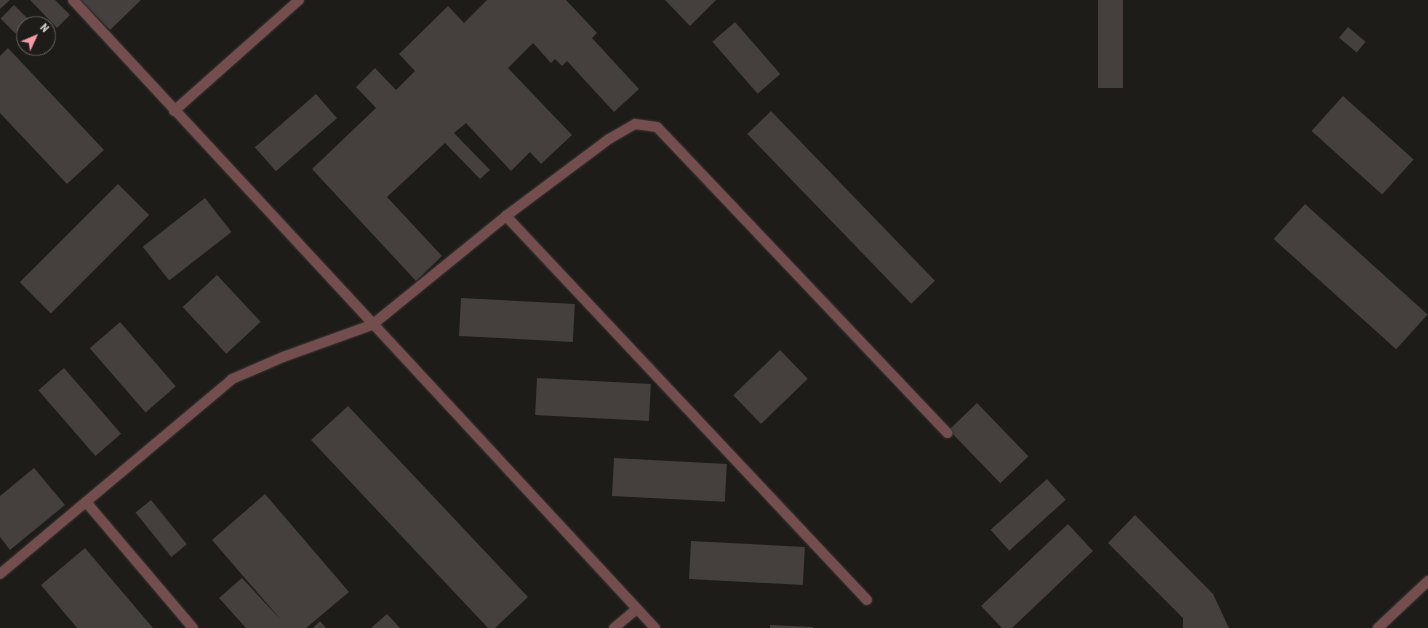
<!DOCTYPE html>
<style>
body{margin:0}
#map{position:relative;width:1428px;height:628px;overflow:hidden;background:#1e1c18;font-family:"Roboto Condensed",sans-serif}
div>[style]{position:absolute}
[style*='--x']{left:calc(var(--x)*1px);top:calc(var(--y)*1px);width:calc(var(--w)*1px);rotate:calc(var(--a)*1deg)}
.building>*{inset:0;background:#453f3e;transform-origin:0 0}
.roads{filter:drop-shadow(0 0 1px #383632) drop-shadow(0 0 1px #383632)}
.lane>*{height:10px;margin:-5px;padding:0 5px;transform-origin:5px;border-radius:5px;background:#744e4f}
.street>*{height:10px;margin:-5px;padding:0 5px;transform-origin:5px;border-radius:5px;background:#744e4f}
span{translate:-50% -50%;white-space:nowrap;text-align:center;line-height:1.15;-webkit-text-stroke:4px #1e1c18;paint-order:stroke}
.north{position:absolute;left:16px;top:16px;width:40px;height:40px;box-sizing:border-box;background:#1e1c18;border:1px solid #686663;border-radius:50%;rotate:46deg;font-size:11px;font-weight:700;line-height:16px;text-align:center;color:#d7d6d3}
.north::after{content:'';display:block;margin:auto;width:14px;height:18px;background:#f49aa6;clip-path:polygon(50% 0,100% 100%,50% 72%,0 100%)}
</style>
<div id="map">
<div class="building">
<i style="clip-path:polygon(0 0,10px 0,0 9px)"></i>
<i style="clip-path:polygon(30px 0,55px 0,70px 15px,57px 28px)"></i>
<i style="clip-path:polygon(81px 0,141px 0,110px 30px)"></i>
<i style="clip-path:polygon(487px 0,566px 0,597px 33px,592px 38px,639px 89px,614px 112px,567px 61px,562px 66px,555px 59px,551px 63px,533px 43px,508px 68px,572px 135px,541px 164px,530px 152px,511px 171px,466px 123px,454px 133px,490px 170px,480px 179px,445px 143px,387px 197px,442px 256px,416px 281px,312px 169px,376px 108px,356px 87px,375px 68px,396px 90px,415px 71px,399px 54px,448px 6px,464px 23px)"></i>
<i style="clip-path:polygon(665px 0,716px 0,690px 26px)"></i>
<i style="left:1098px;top:0;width:25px;height:88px"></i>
<i style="left:14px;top:5px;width:21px;height:19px;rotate:45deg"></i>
<i style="left:735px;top:22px;width:69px;height:30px;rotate:49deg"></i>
<i style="left:1348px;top:27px;width:23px;height:14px;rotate:40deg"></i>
<i style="clip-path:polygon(8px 48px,104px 150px,67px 184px,0 113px,0 56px)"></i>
<i style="left:316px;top:94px;width:32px;height:81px;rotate:49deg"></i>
<i style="left:1343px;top:96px;width:95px;height:47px;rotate:42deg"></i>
<i style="left:771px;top:111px;width:236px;height:33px;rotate:46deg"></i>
<i style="left:118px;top:184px;width:44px;height:139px;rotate:45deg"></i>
<i style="left:205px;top:198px;width:43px;height:79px;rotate:52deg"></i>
<i style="left:1305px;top:204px;width:165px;height:47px;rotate:42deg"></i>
<i style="left:217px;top:275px;width:64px;height:47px;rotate:47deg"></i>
<i style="left:461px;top:298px;width:114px;height:38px;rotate:3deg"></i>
<i style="left:120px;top:322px;width:85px;height:40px;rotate:49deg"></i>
<i style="left:780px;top:350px;width:40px;height:65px;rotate:46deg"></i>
<i style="left:64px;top:368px;width:87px;height:34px;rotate:49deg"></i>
<i style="left:537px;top:378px;width:114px;height:37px;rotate:3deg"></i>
<i style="left:977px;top:403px;width:74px;height:39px;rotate:46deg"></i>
<i style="clip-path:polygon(348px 406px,528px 597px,495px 628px,488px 628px,311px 440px)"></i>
<i style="left:614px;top:458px;width:113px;height:38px;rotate:3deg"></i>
<i style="clip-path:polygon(34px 468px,65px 505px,10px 550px,0 537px,0 496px)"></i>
<i style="left:1047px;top:479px;width:28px;height:76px;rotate:48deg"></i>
<i style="clip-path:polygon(265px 494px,349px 592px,306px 628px,246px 628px,219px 598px,242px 578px,282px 621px,212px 540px)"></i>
<i style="left:151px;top:500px;width:57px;height:20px;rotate:51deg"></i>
<i style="clip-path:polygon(1135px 515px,1213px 594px,1229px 628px,1183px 628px,1183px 618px,1108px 543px)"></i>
<i style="clip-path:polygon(1068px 524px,1093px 551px,1012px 628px,1002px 628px,981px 606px)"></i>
<i style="left:691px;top:541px;width:114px;height:38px;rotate:3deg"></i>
<i style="clip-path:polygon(85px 548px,153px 628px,77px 628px,41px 585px)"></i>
<i style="clip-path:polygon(387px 614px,400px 628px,371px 628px)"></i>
<i style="clip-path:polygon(320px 621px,326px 628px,313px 628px)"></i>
<i style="clip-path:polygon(770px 625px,813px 627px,813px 628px,770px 628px)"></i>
</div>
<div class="roads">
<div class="lane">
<i style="--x:73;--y:0;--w:856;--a:47.18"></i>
<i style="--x:174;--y:111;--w:167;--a:-41.6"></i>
</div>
<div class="street">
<i style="--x:506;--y:216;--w:527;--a:46.77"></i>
<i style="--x:86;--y:502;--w:165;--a:49.7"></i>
<i style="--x:0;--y:574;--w:303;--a:-40"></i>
<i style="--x:232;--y:379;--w:56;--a:-23.3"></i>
<i style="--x:283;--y:357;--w:95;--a:-19.8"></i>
<i style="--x:372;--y:325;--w:173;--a:-39.1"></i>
<i style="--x:506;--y:216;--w:129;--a:-36.8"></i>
<i style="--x:609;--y:139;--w:30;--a:-30"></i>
<i style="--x:635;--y:124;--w:22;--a:8"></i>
<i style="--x:657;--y:127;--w:422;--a:46.5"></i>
<i style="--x:614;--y:628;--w:30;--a:-40"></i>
<i style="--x:1378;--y:628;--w:69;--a:-43.2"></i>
</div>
</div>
<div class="north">N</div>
</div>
